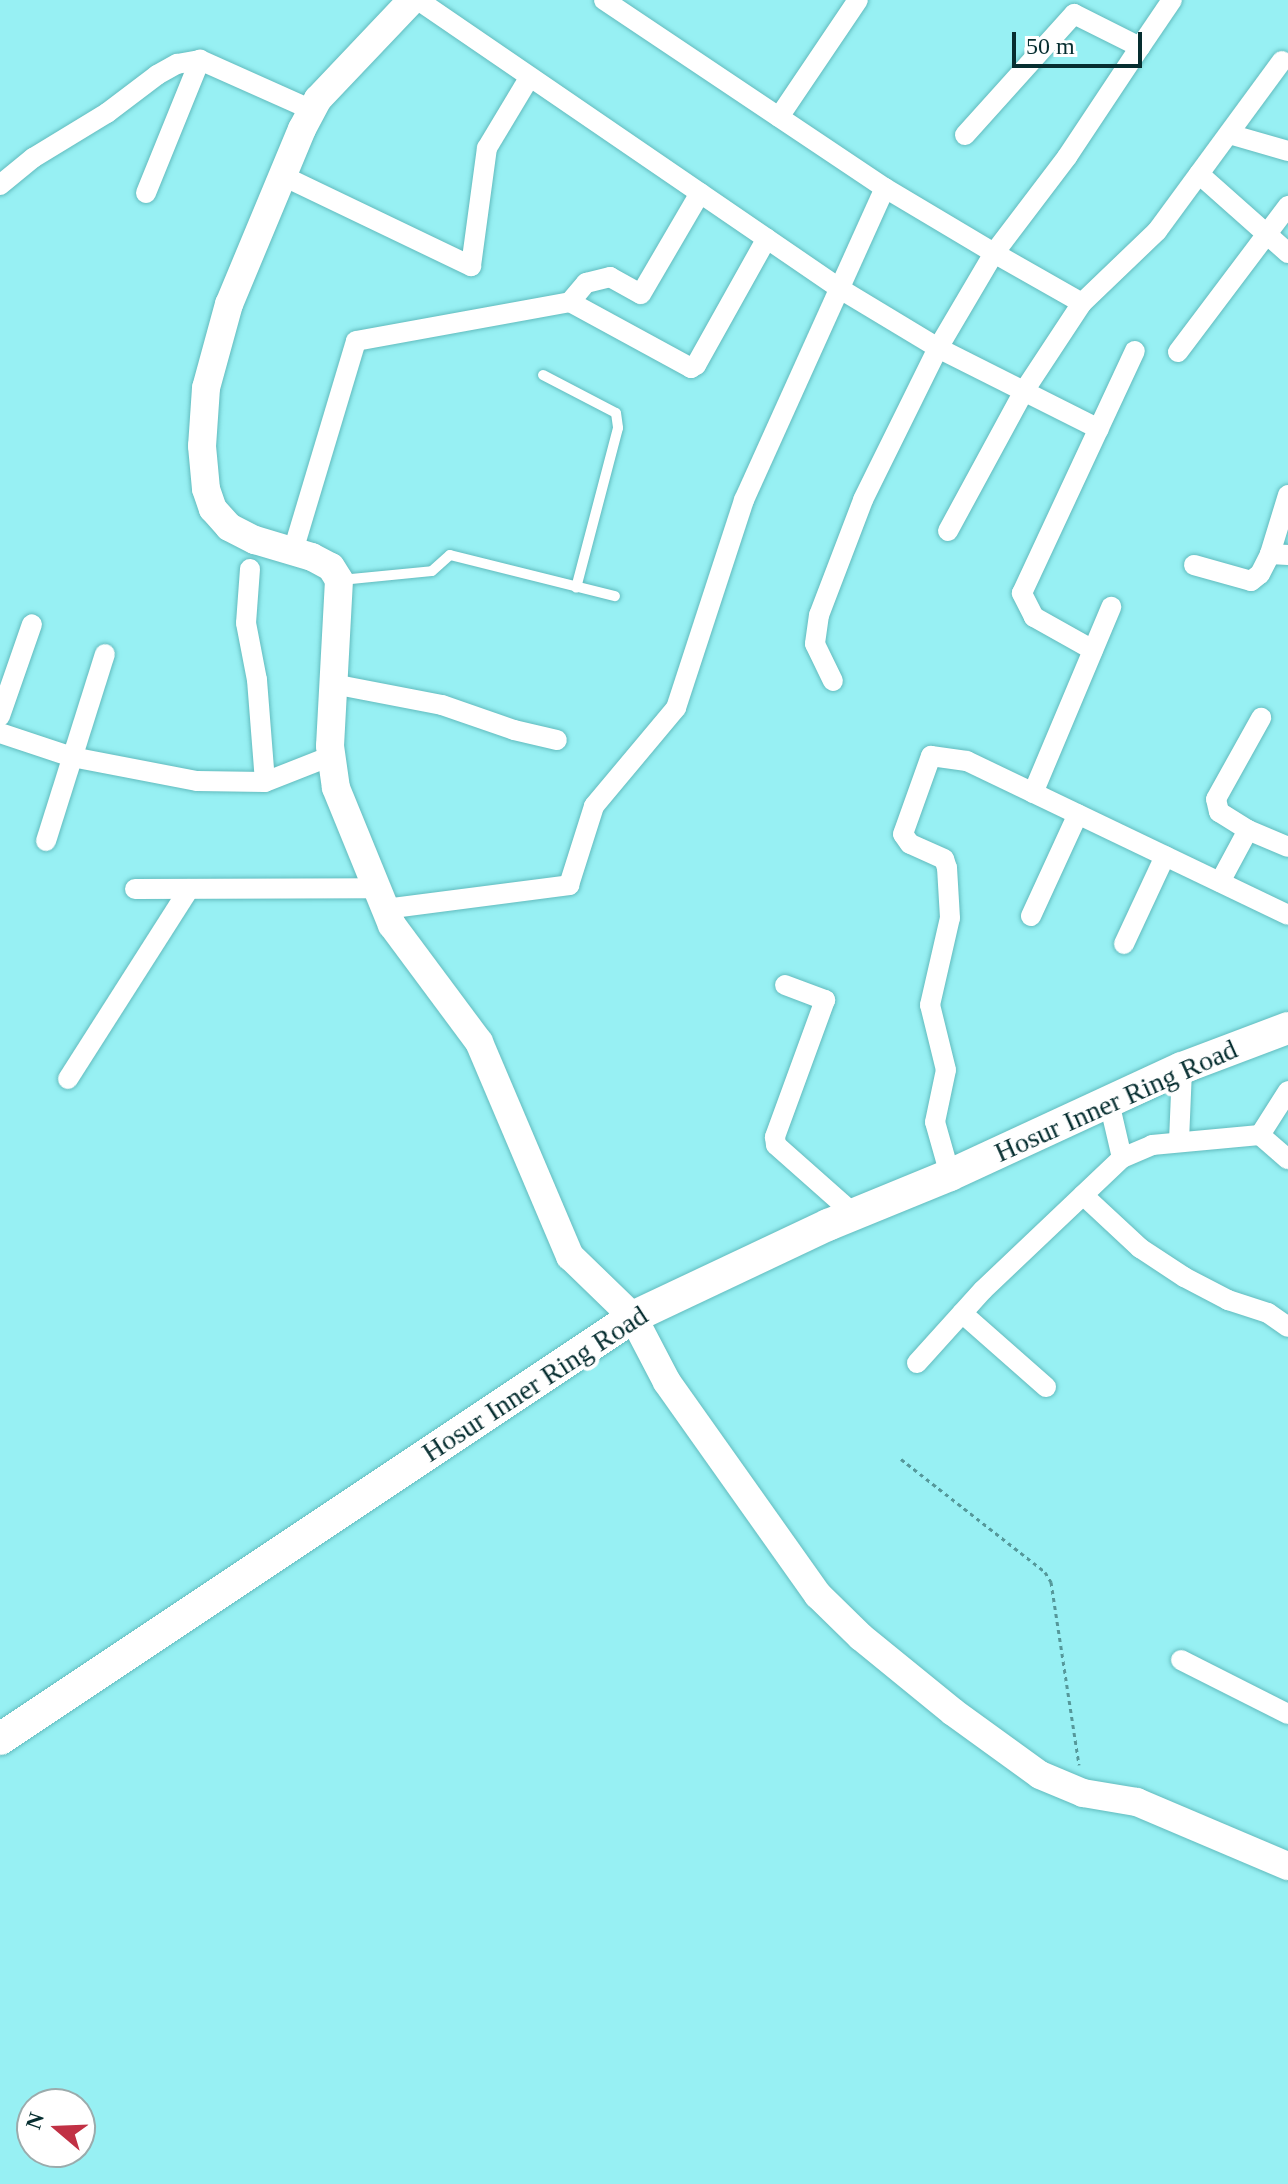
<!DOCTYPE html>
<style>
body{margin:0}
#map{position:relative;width:1288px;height:2184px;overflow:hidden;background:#97f0f3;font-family:Georgia,serif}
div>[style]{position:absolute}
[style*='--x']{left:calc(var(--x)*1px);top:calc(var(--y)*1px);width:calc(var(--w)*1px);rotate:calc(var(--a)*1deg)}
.path>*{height:3px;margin-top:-1.5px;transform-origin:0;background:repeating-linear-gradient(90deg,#55989a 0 4px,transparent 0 8px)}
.roads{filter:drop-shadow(0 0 2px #62bbbe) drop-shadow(0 0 2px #62bbbe)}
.lane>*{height:10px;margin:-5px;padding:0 5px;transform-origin:5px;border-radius:5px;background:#fff}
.street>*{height:20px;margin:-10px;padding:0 10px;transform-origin:10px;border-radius:10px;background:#fff}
.secondary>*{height:28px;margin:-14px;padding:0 14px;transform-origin:14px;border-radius:14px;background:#fff}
.primary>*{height:32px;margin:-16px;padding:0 16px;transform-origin:16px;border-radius:16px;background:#fff}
span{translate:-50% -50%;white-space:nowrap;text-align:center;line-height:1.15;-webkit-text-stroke:8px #fff;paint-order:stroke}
.street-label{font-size:28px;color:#062e30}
.north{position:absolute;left:16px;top:2088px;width:80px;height:80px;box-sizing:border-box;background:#fff;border:2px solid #9babac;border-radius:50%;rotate:289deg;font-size:22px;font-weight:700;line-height:32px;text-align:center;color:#062e30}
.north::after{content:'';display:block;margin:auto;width:28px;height:36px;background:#c13145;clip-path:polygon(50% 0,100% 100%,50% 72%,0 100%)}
.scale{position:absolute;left:1012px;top:32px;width:130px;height:36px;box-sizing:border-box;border:4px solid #062e30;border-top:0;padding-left:10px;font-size:24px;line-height:28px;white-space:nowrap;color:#062e30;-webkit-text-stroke:6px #fff;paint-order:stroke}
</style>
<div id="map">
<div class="path">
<i style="--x:901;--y:1459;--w:183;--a:38.1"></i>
<i style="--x:1045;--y:1572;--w:12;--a:59"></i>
<i style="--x:1051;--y:1582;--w:185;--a:81.3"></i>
</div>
<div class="roads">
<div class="lane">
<i style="--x:543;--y:375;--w:82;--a:27.5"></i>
<i style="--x:616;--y:413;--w:15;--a:82"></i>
<i style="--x:618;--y:428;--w:165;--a:104.7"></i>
<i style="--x:341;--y:580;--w:91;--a:-5.6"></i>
<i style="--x:432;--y:571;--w:24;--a:-42"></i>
<i style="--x:450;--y:555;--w:170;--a:14"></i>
</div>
<div class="street">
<i style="--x:418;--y:0;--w:514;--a:34.37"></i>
<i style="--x:842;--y:290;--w:112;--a:31.1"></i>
<i style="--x:938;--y:348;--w:180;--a:26.7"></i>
<i style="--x:604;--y:0;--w:338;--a:33.8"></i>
<i style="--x:885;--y:188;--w:127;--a:30.8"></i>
<i style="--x:994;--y:253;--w:110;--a:120.5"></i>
<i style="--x:938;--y:348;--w:169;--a:116.3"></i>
<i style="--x:863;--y:500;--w:123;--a:110.9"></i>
<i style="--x:819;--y:615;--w:29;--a:98"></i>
<i style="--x:815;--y:644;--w:41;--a:64.1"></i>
<i style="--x:1140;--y:47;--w:57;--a:-55.8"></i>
<i style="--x:779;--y:117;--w:141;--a:-56"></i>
<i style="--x:1229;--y:134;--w:61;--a:16.1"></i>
<i style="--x:965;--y:135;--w:163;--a:-48"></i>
<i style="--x:1074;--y:14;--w:74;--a:26.6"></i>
<i style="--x:1140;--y:47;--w:132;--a:123.6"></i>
<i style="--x:1067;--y:157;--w:121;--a:127.2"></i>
<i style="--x:994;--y:253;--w:101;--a:29.6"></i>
<i style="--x:1199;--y:174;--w:119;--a:41.6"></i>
<i style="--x:281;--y:175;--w:211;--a:25.6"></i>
<i style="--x:471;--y:266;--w:119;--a:-82.3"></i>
<i style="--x:487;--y:148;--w:82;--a:-59"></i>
<i style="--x:0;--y:185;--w:43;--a:-39.3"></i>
<i style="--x:33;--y:158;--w:87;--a:-31.3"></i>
<i style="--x:107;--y:113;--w:63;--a:-37.2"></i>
<i style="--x:157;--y:75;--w:23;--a:-29"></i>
<i style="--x:177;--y:64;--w:23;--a:-10"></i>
<i style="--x:200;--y:60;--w:123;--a:24.1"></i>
<i style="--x:146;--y:193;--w:144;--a:-67.9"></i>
<i style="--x:570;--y:302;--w:138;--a:28.6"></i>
<i style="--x:691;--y:368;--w:6;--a:-31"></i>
<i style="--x:696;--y:365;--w:145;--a:-60.8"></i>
<i style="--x:1178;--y:352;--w:183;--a:-53"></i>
<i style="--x:1288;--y:495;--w:62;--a:107"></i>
<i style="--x:1270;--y:554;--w:18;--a:3"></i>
<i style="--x:948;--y:531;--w:159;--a:-61.5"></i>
<i style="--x:1024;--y:391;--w:105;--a:-56.6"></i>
<i style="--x:1082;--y:303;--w:104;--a:-43.8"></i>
<i style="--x:1157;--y:231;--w:211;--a:-53.7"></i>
<i style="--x:293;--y:551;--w:219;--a:-73.3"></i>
<i style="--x:356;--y:341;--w:218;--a:-10.3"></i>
<i style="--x:570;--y:302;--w:25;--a:-50"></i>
<i style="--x:586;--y:283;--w:25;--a:-14"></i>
<i style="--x:610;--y:277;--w:35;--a:29"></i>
<i style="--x:641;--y:294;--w:117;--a:-59.7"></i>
<i style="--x:1194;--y:565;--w:59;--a:15.7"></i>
<i style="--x:1251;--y:581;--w:11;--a:-38"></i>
<i style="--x:1260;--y:574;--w:22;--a:-63"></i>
<i style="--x:250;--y:569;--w:54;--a:94.2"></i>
<i style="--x:246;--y:623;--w:58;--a:79.1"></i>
<i style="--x:257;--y:680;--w:102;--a:85.5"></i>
<i style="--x:1093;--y:650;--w:68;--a:-150.8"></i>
<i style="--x:1034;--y:617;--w:27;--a:-117"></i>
<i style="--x:1022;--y:593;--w:267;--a:-65"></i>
<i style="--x:333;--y:684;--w:111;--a:10.9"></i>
<i style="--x:442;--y:705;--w:76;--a:19.1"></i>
<i style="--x:514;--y:730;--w:44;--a:13.1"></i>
<i style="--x:0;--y:716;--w:97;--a:-70.8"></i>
<i style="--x:0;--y:733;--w:76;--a:18.4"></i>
<i style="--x:72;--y:757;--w:127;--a:10.9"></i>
<i style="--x:197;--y:781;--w:68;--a:0.8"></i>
<i style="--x:265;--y:782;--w:71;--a:-21.5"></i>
<i style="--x:1033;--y:793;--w:202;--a:-67.2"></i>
<i style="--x:1248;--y:830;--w:34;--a:-148"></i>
<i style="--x:1219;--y:812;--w:13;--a:-103"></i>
<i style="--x:1216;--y:799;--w:93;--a:-60.9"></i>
<i style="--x:46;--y:841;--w:196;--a:-72.5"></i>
<i style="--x:1220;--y:882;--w:59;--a:-61.7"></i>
<i style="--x:1248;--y:830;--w:43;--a:23"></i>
<i style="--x:135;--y:889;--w:242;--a:-0.2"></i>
<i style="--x:385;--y:909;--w:186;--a:-7.4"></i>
<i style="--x:569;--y:885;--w:83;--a:-72.4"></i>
<i style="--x:594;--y:806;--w:128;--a:-50.1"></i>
<i style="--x:676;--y:708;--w:219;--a:-71.9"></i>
<i style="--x:744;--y:500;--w:342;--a:-65.7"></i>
<i style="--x:1031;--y:916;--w:112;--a:-65.3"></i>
<i style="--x:1124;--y:944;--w:97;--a:-65"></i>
<i style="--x:785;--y:985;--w:43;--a:20.6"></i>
<i style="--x:825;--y:1000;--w:146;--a:110.1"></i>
<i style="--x:775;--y:1137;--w:8;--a:83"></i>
<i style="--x:776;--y:1145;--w:104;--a:41.5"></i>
<i style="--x:68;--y:1079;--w:225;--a:-57.5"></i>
<i style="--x:1109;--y:1102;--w:57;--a:76.9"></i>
<i style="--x:1260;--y:1135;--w:37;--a:41"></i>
<i style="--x:1179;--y:1141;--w:73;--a:-87.6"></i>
<i style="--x:950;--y:1175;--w:55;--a:-105.8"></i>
<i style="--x:935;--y:1122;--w:53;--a:-78.1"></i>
<i style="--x:946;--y:1070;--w:67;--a:-103.8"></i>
<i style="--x:930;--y:1005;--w:89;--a:-77.1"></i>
<i style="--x:950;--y:918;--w:50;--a:-93.4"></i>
<i style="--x:947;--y:868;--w:9;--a:-108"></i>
<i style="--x:944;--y:859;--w:37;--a:-156"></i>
<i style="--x:910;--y:844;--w:12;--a:-125"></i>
<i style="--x:903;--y:834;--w:83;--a:-70.3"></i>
<i style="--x:931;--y:756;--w:36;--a:8"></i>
<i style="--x:967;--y:761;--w:356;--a:25.6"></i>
<i style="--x:1083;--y:1195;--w:78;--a:42.9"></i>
<i style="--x:1140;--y:1248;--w:53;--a:33.4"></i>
<i style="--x:1184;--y:1277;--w:50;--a:27.6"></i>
<i style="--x:1228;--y:1300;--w:42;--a:18"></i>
<i style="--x:1268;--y:1313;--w:24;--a:35"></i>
<i style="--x:962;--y:1313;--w:112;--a:41.4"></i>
<i style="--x:917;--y:1363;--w:98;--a:-47.9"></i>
<i style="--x:983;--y:1290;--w:192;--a:-43.5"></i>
<i style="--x:1122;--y:1158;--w:33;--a:-23"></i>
<i style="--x:1152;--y:1145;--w:108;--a:-5.3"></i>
<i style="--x:1260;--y:1135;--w:52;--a:-57.5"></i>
<i style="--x:1181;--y:1660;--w:120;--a:26.8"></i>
</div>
<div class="secondary">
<i style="--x:412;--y:0;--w:137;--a:133.5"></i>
<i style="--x:318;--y:99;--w:34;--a:118"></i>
<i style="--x:302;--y:129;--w:190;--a:112.6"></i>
<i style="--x:229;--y:304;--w:87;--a:105.3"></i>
<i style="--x:206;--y:388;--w:58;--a:93.9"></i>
<i style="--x:202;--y:446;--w:43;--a:84.7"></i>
<i style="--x:206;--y:489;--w:21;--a:71"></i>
<i style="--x:213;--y:509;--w:24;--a:48"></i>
<i style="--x:229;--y:527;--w:29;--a:27"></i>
<i style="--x:255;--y:540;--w:59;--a:16.6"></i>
<i style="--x:312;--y:557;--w:21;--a:28"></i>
<i style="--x:331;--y:567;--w:15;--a:58"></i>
<i style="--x:339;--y:580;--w:166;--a:93.1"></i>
<i style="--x:330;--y:746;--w:42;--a:81.9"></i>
<i style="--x:336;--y:788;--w:148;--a:67.8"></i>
<i style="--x:392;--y:925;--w:146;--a:53.4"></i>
<i style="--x:479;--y:1042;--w:233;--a:67"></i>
<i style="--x:570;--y:1256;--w:88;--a:44.1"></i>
<i style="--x:633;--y:1317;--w:73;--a:62.4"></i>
<i style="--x:667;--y:1382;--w:261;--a:54.7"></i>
<i style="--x:818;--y:1595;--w:60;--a:44.3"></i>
<i style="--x:861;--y:1637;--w:119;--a:39.2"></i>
<i style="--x:953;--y:1712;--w:107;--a:35.9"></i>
<i style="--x:1040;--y:1775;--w:47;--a:22.7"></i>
<i style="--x:1083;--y:1793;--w:55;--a:9.5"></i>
<i style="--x:1137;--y:1802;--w:164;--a:23"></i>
</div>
<div class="primary">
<i style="--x:0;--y:1739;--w:761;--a:-33.69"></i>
<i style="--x:633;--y:1317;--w:216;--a:-25.3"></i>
<i style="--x:828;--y:1225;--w:132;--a:-22.3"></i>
<i style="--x:950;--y:1175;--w:255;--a:-24.8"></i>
<i style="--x:1182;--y:1068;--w:113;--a:-20.7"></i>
</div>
</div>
<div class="street-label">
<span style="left:1116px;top:1101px;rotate:-24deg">Hosur Inner Ring Road</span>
<span style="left:535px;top:1384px;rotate:-33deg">Hosur Inner Ring Road</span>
</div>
<div class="north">N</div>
<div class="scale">50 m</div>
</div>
